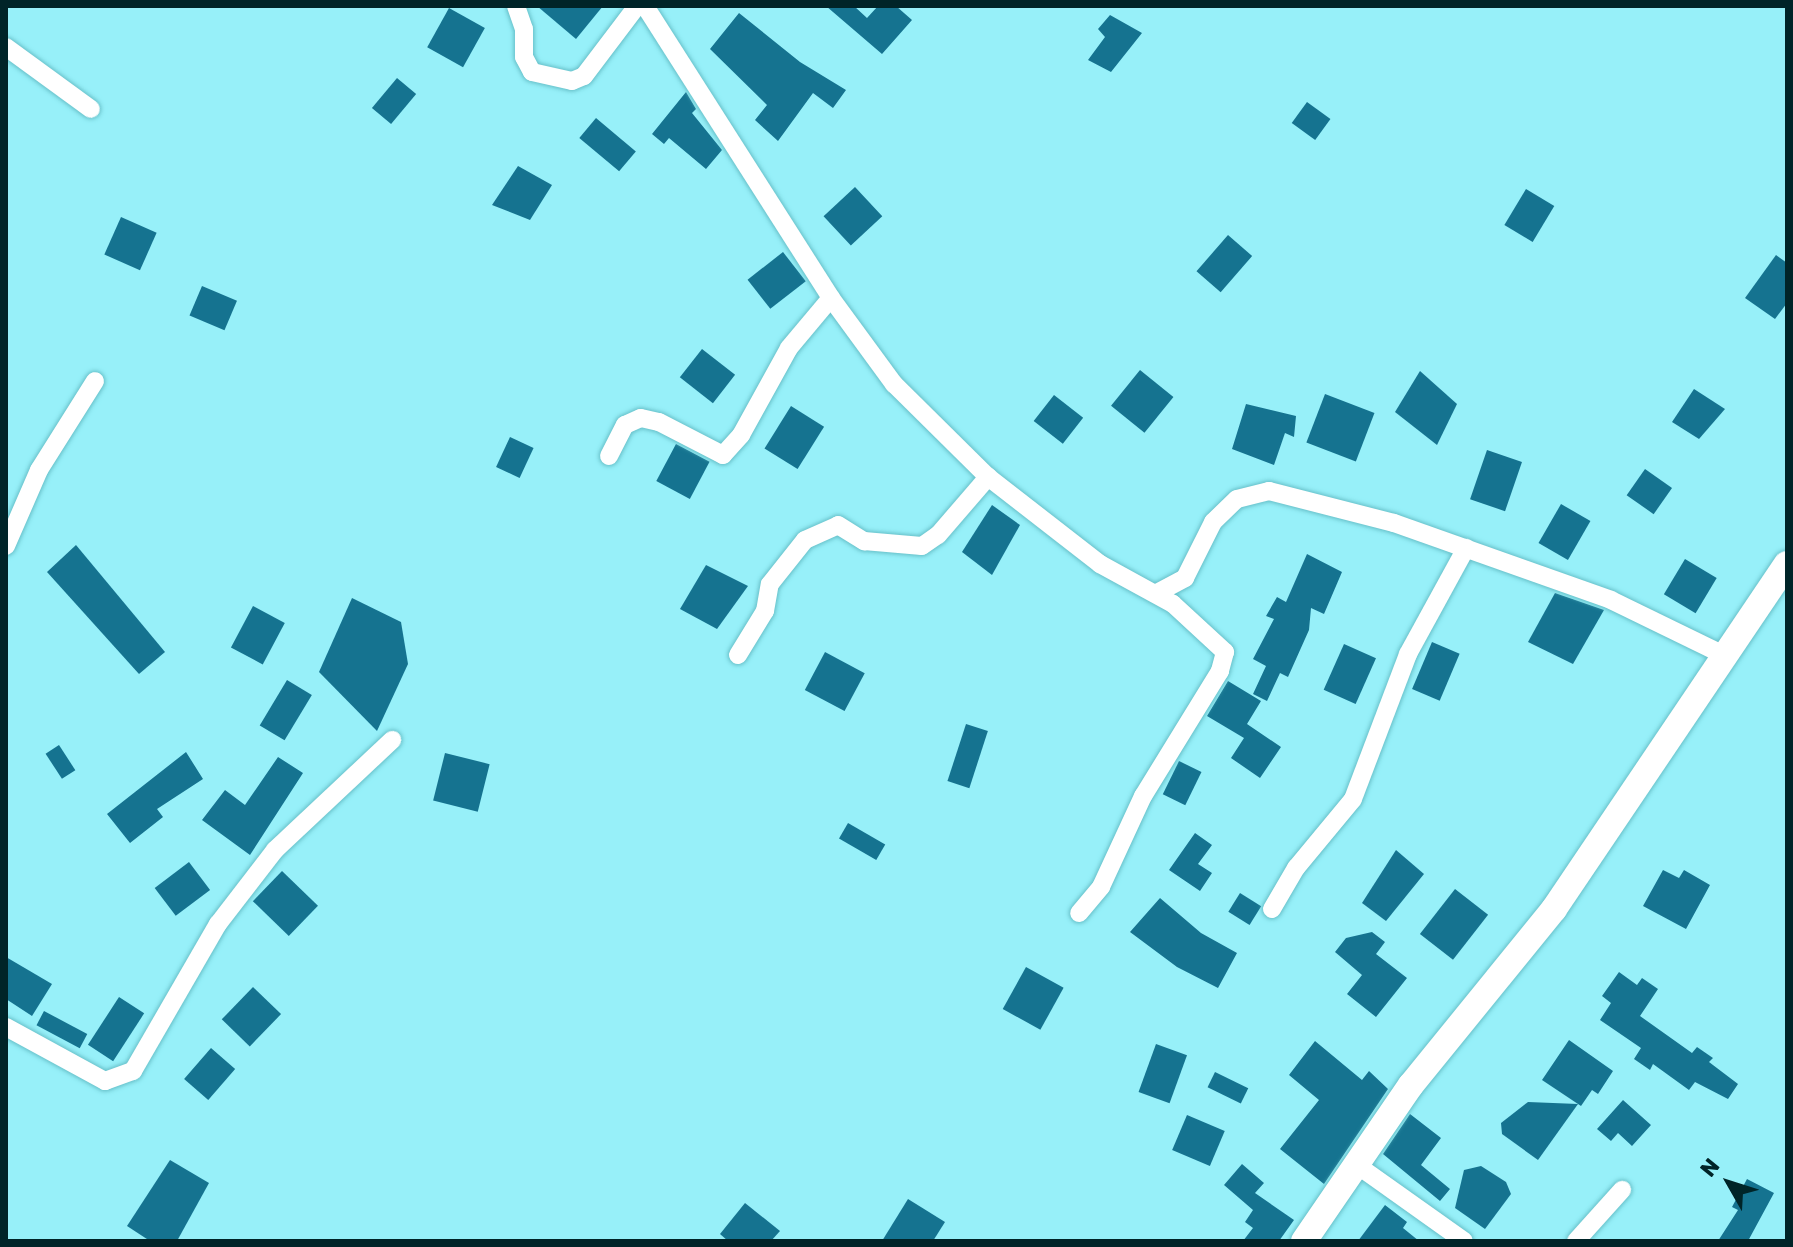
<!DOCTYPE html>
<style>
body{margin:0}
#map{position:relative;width:1793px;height:1247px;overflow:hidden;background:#97f0f9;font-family:Rubik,sans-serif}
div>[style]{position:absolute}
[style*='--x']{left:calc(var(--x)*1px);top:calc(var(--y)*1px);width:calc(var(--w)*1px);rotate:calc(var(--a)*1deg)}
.building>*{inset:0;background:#157390;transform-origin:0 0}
.roads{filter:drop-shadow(0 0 2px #67c0c9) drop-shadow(0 0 2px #67c0c9)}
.street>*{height:18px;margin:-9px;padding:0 9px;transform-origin:9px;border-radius:9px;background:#fff}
.secondary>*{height:26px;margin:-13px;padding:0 13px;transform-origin:13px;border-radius:13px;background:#fff}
span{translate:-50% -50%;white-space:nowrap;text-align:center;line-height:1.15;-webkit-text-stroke:6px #97f0f9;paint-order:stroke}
.frame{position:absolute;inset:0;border:8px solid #002428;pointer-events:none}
.north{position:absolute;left:1689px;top:1143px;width:80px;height:80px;-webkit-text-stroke:6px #97f0f9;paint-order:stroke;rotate:309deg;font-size:22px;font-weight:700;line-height:32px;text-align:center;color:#002428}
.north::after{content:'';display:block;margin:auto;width:28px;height:36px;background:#002428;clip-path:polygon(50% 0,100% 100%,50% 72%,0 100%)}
</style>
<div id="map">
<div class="building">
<i style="clip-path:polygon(537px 6px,603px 6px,576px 39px)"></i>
<i style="clip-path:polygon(826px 6px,854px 6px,867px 18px,878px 6px,896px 6px,912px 20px,882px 54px)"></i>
<i style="left:449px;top:8px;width:41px;height:45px;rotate:29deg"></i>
<i style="clip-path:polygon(739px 13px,800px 62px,846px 90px,833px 108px,813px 93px,778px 141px,755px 120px,767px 105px,710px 49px)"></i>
<i style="clip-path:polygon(1110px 15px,1142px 33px,1111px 72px,1088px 60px,1105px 37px,1098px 29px)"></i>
<i style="left:397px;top:78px;width:25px;height:39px;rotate:40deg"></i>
<i style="clip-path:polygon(686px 92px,696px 109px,692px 113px,722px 150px,706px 169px,669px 138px,664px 144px,652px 134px)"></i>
<i style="left:1307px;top:102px;width:29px;height:26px;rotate:36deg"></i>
<i style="left:596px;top:118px;width:52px;height:26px;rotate:40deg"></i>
<i style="clip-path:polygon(518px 166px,552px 185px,530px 220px,492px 205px)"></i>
<i style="left:855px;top:187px;width:40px;height:43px;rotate:47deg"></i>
<i style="left:1526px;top:189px;width:33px;height:42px;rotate:31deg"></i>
<i style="left:121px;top:217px;width:39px;height:41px;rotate:24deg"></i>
<i style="left:1228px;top:235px;width:32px;height:48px;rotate:41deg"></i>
<i style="left:783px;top:252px;width:37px;height:45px;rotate:52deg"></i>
<i style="clip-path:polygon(1776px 255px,1787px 263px,1787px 303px,1775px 319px,1745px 298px)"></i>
<i style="left:202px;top:286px;width:38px;height:32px;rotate:23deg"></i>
<i style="left:702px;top:349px;width:42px;height:36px;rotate:38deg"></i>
<i style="left:1140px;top:370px;width:43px;height:46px;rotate:39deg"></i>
<i style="clip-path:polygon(1420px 371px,1457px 404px,1437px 445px,1395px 412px)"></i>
<i style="clip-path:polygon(1694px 389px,1725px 409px,1699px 439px,1672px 422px)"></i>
<i style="left:1325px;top:394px;width:53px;height:52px;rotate:21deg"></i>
<i style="left:1054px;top:395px;width:37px;height:33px;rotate:38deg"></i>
<i style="clip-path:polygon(1246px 404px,1296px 416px,1294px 437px,1285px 433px,1274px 465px,1232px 449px)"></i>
<i style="left:791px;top:406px;width:39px;height:50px;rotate:32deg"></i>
<i style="left:510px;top:437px;width:26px;height:33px;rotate:25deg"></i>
<i style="left:676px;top:444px;width:38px;height:42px;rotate:28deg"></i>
<i style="left:1487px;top:450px;width:37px;height:52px;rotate:19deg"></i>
<i style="left:1645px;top:469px;width:33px;height:32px;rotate:35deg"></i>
<i style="left:1561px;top:504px;width:34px;height:45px;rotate:30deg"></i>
<i style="clip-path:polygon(992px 505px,1020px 525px,992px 575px,962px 552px)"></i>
<i style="clip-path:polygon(76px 545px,165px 652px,139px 674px,47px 572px)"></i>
<i style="clip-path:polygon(1307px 554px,1342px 572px,1324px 614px,1311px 608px,1309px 630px,1288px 677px,1280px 673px,1267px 701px,1253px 694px,1266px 666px,1253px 659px,1274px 619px,1266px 616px,1277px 597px,1286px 602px)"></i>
<i style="left:1685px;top:559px;width:37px;height:41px;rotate:31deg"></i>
<i style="clip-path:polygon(706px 565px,748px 586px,717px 629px,680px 609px)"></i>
<i style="clip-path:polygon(1555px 593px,1604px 610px,1573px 664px,1528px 642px)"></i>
<i style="clip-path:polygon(352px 598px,401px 622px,408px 664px,377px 731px,319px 672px)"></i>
<i style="left:253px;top:606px;width:36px;height:47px;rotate:28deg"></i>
<i style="left:1432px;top:642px;width:30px;height:51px;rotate:23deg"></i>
<i style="left:1344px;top:644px;width:35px;height:50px;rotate:24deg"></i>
<i style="left:825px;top:652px;width:45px;height:43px;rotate:28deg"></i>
<i style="left:287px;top:680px;width:29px;height:53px;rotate:31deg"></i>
<i style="clip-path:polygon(1228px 681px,1261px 701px,1247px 724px,1281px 747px,1260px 778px,1231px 758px,1244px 738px,1207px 716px)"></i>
<i style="left:966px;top:724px;width:23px;height:60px;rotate:18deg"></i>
<i style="left:59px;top:745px;width:30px;height:16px;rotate:57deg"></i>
<i style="clip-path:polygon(186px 752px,203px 779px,157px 809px,163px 817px,130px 843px,107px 814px)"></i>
<i style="left:445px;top:753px;width:46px;height:49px;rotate:14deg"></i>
<i style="clip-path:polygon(278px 757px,303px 773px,250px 855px,202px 820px,225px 790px,245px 805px)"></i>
<i style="left:1179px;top:761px;width:25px;height:37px;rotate:26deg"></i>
<i style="left:848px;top:823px;width:43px;height:18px;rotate:30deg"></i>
<i style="clip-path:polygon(1195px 833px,1212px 845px,1198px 864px,1212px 873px,1200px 891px,1169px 870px)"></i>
<i style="clip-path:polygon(1396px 850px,1424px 874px,1386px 921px,1362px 903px)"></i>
<i style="left:189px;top:862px;width:35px;height:43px;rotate:53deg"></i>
<i style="clip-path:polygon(1663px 870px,1679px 878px,1684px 870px,1710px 885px,1686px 929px,1643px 906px)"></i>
<i style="left:282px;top:871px;width:50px;height:42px;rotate:44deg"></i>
<i style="left:1455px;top:889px;width:42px;height:57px;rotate:38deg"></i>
<i style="left:1240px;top:893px;width:25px;height:22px;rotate:32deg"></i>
<i style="clip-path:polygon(1160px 898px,1201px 933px,1237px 953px,1218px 988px,1177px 967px,1130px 932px)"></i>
<i style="clip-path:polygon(1372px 932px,1385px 942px,1376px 954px,1407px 978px,1376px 1017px,1347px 994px,1362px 975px,1335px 952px,1346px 938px)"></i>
<i style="clip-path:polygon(6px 957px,52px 984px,32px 1016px,6px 999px)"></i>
<i style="left:1026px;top:967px;width:43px;height:48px;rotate:29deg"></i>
<i style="clip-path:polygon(1619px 972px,1637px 985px,1642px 978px,1658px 989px,1640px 1016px,1692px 1053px,1697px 1047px,1713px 1058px,1709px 1062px,1738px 1084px,1728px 1099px,1695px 1082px,1689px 1090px,1653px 1064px,1650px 1070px,1634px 1059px,1641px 1048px,1600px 1020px,1611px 1003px,1602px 996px)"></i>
<i style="left:253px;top:987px;width:39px;height:45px;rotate:44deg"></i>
<i style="left:119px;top:997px;width:30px;height:57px;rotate:33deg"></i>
<i style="left:44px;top:1011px;width:49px;height:16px;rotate:28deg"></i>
<i style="clip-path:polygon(1569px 1040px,1613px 1071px,1598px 1094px,1592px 1090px,1581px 1106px,1542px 1080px)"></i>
<i style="clip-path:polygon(1315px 1041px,1362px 1080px,1369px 1071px,1388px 1089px,1324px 1184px,1280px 1149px,1319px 1100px,1289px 1075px)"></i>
<i style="left:1156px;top:1044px;width:33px;height:51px;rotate:20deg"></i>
<i style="left:211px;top:1048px;width:32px;height:41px;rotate:41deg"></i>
<i style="left:1215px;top:1072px;width:37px;height:17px;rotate:26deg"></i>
<i style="clip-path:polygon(1623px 1100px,1651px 1125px,1632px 1146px,1618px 1133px,1611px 1141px,1597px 1129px)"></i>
<i style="clip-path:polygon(1528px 1102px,1578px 1104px,1538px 1160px,1502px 1134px,1501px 1123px)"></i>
<i style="clip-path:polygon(1410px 1114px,1441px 1138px,1421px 1165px,1450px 1189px,1440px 1201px,1383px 1154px)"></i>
<i style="left:1187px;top:1115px;width:41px;height:38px;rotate:23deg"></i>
<i style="clip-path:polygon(170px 1160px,209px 1183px,177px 1241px,150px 1241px,127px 1226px)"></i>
<i style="clip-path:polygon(1242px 1164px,1264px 1183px,1255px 1193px,1294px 1220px,1279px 1241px,1243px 1241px,1253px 1228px,1245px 1222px,1253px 1210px,1224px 1185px)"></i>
<i style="clip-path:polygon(1481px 1166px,1506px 1182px,1511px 1194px,1485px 1229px,1455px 1208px,1464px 1170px)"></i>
<i style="clip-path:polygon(1747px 1179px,1774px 1193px,1748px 1241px,1718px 1241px,1738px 1210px,1732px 1207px)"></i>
<i style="clip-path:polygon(908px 1199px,945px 1222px,933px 1241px,882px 1241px)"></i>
<i style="clip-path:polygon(745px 1203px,780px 1231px,771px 1241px,728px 1241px,720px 1234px)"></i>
<i style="clip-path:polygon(1385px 1205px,1407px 1222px,1403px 1228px,1419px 1241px,1358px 1241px)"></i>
</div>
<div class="roads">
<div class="street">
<i style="--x:516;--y:6;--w:24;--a:71"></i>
<i style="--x:524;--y:29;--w:28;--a:90"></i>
<i style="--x:524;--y:57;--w:17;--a:62"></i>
<i style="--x:532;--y:72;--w:41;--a:12.7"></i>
<i style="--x:572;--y:81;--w:13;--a:-23"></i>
<i style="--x:584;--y:76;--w:88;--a:-52.9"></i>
<i style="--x:645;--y:6;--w:346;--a:57.5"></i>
<i style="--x:831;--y:298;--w:107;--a:53.8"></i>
<i style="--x:894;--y:384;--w:132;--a:44.7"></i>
<i style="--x:988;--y:477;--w:142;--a:37.8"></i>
<i style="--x:1100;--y:564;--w:83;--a:28.7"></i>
<i style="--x:1173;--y:604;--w:71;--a:42.7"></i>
<i style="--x:1225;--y:652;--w:20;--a:105"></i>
<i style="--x:1220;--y:671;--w:147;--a:121.6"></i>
<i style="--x:1143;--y:796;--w:100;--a:114.8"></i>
<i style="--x:1101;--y:887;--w:34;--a:130"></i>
<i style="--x:6;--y:47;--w:105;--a:36.1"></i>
<i style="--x:609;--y:456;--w:35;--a:-63"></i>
<i style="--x:625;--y:425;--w:17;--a:-24"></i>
<i style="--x:641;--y:418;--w:18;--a:13"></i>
<i style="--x:659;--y:422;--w:72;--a:27.3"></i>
<i style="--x:723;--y:455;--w:27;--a:-48"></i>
<i style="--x:741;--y:435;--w:99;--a:-61.1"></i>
<i style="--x:789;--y:348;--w:65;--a:-50"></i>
<i style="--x:6;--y:546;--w:83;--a:-66.5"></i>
<i style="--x:39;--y:470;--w:105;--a:-57.8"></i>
<i style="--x:1157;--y:593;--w:32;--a:-28"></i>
<i style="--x:1185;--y:578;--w:63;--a:-63.4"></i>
<i style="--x:1213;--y:522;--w:33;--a:-44"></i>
<i style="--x:1237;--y:499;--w:33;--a:-14"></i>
<i style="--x:1269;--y:491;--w:129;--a:14.4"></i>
<i style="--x:1394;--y:523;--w:230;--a:19.5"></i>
<i style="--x:1611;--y:600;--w:126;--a:26"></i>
<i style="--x:738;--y:655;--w:52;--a:-58.5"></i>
<i style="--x:765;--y:611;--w:27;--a:-80"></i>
<i style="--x:770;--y:584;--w:56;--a:-51.5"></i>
<i style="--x:805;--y:540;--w:36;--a:-24"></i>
<i style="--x:838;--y:525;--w:31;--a:32"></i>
<i style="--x:864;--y:541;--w:58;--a:4.9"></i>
<i style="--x:922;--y:546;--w:19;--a:-35"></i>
<i style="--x:938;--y:535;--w:77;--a:-49.2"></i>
<i style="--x:1272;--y:909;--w:48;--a:-59.7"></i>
<i style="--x:1296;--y:868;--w:89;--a:-50.4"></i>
<i style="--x:1353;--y:799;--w:155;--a:-69.2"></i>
<i style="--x:1408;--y:654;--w:121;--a:-61.3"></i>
<i style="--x:6;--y:1027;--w:113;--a:28.6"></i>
<i style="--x:105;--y:1081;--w:30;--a:-20"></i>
<i style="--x:133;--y:1071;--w:170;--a:-60"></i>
<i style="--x:218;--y:924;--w:93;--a:-52.4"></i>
<i style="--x:275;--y:850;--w:161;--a:-43.2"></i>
<i style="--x:1357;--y:1165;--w:131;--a:35.4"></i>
<i style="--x:1576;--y:1241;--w:69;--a:-48"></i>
</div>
<div class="secondary">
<i style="--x:1304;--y:1241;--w:189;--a:-55.6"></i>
<i style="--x:1411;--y:1085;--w:227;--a:-50.9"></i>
<i style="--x:1554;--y:909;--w:416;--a:-56"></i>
</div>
</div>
<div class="frame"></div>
<div class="north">N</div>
</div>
